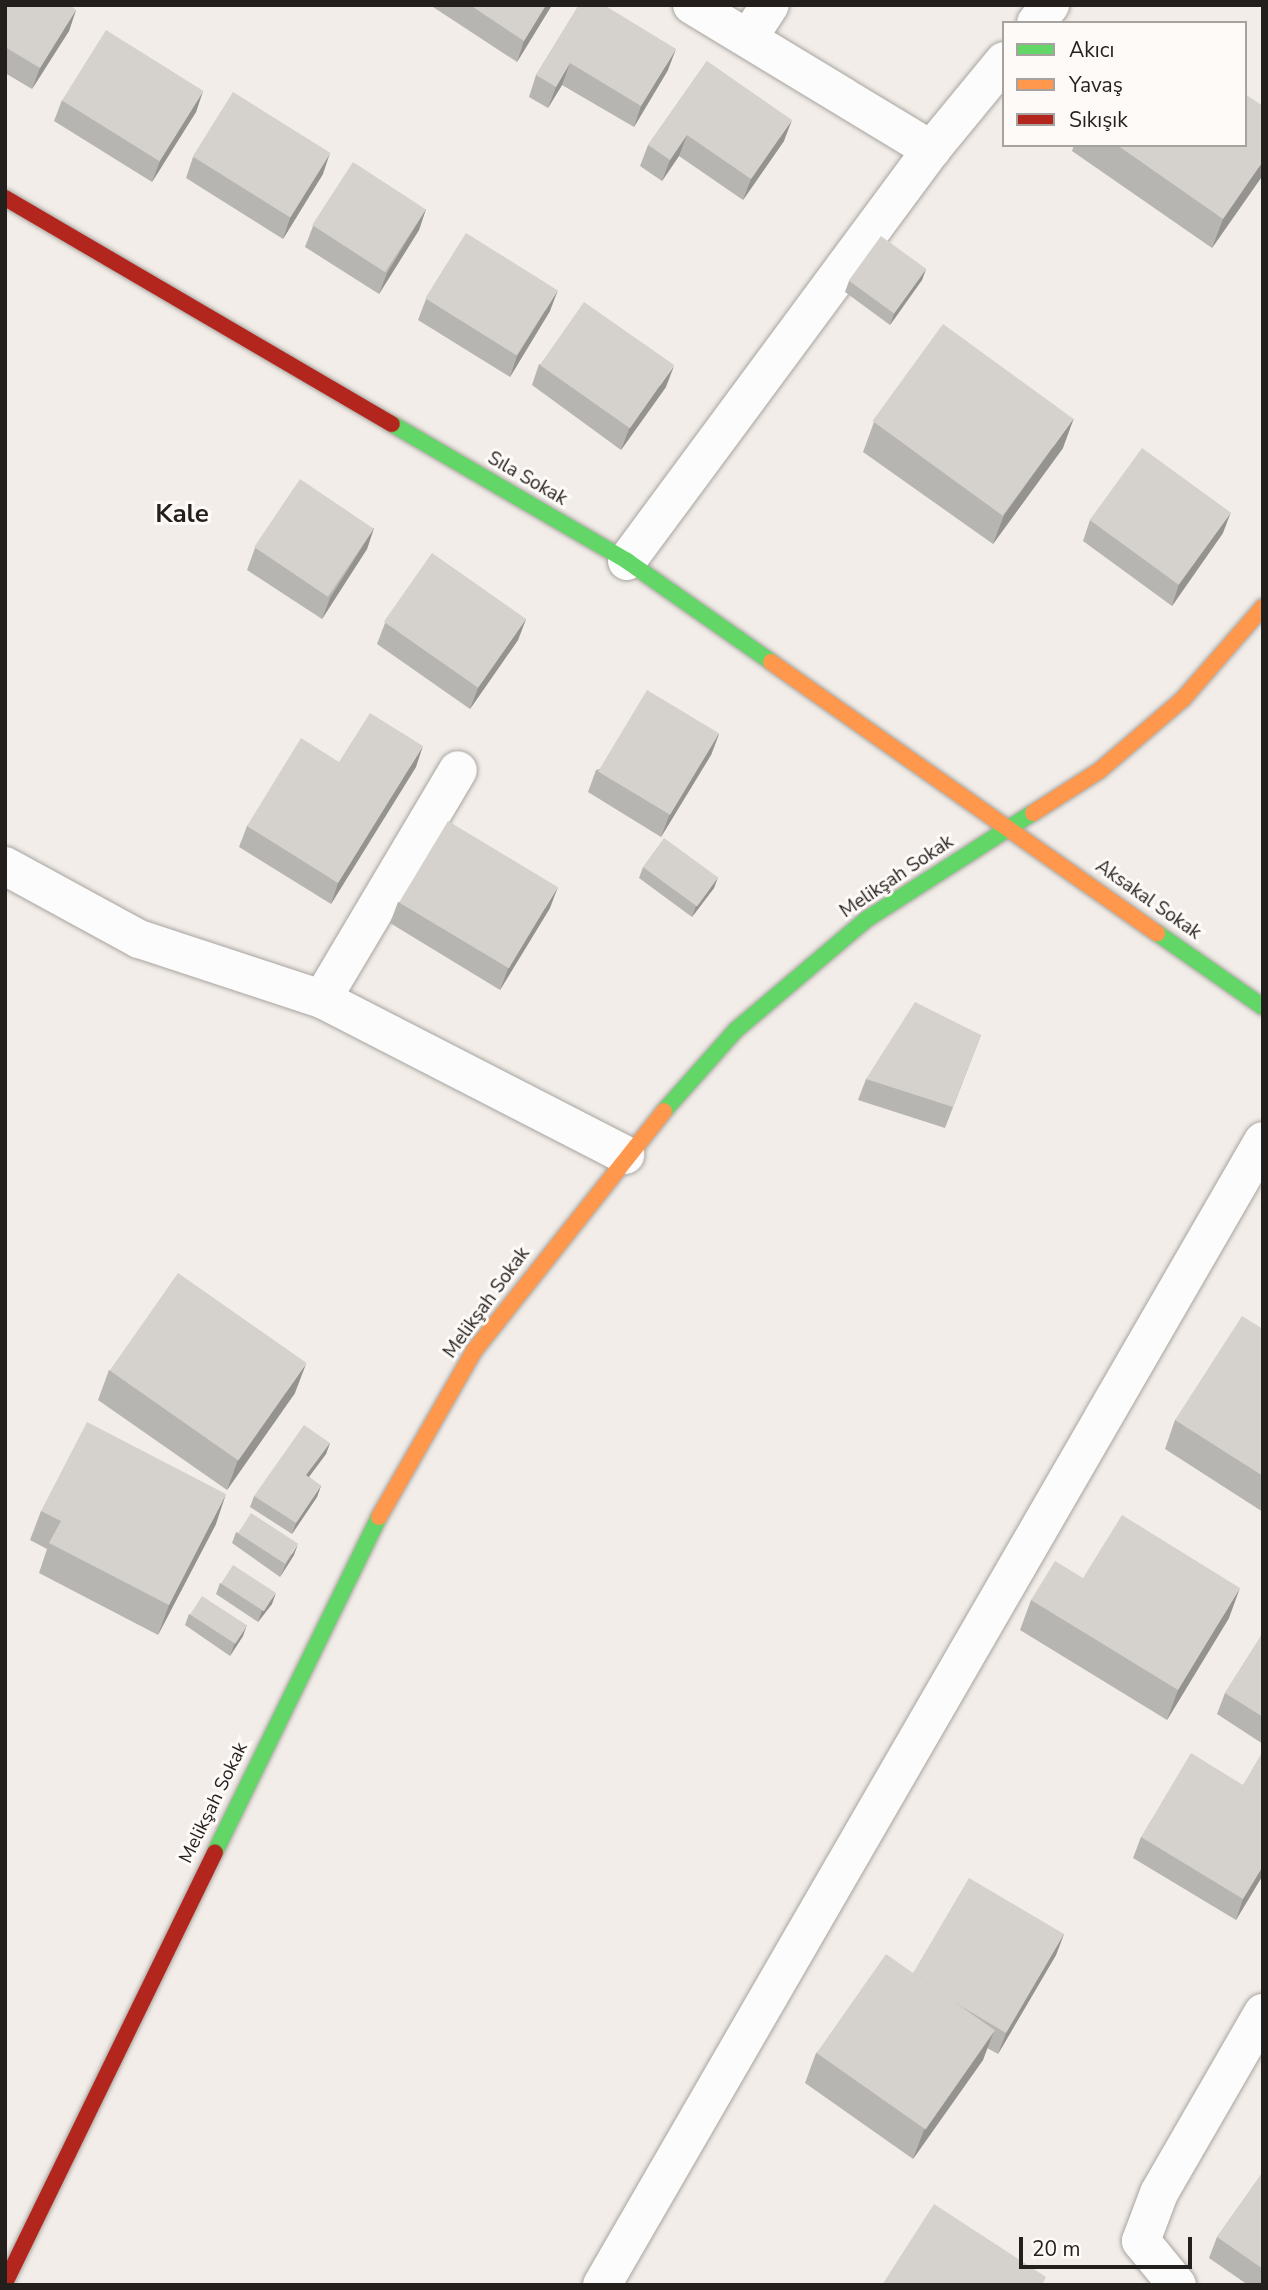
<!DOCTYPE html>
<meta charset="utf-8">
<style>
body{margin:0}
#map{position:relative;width:1268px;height:2290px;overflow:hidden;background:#f2ede8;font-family:"Nunito Sans",sans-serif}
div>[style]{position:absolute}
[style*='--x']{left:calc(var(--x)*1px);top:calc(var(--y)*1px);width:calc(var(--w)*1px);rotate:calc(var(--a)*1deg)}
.roads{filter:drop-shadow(0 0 2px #a8a4a0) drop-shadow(0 0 2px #a8a4a0)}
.street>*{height:38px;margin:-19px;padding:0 19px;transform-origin:19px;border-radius:19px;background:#fdfcfc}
.fast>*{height:16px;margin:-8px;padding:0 8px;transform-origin:8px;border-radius:8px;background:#63d668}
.slow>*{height:16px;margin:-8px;padding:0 8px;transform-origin:8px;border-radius:8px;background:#ff974d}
.jam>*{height:16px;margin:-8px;padding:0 8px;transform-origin:8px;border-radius:8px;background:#b3261e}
.wall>*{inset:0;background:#b7b5b1}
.shaded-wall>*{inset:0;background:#959390}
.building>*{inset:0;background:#d5d2ce;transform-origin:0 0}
span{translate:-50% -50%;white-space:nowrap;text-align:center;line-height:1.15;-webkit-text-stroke:6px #fefaf8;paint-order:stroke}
.street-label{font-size:19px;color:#231f1d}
.district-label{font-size:26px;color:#231f1d;font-weight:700}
.frame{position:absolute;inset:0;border:7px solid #231f1d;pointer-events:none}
.legend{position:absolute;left:1002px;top:21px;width:245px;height:126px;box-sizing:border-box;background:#fefaf8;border:2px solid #a6a2a0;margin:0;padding:9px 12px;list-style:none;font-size:21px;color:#231f1d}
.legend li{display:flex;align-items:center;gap:14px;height:35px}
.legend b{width:35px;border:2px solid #a6a2a0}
.scale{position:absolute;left:1019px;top:2237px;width:173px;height:32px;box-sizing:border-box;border:4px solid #231f1d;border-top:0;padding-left:9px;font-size:21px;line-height:24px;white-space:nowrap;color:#231f1d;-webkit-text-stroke:5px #fefaf8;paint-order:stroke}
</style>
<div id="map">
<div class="roads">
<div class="street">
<i style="--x:692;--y:5;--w:280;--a:31.2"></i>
<i style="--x:1036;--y:23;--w:23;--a:-52"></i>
<i style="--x:749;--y:37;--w:38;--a:-57"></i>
<i style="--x:627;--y:561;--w:511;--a:-53.51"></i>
<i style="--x:931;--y:150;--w:115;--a:-50.6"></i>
<i style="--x:5;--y:866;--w:153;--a:28.6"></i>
<i style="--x:139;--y:939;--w:193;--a:18.2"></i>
<i style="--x:322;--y:999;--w:341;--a:27.2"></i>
<i style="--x:322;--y:999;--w:266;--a:-59.3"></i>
<i style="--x:602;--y:2285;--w:1321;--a:-59.98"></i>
<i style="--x:1177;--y:2285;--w:57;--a:-129.3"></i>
<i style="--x:1141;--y:2241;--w:51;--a:-69.4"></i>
<i style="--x:1159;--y:2193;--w:208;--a:-60"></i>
</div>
<div class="fast">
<i style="--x:392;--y:424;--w:272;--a:30.2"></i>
<i style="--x:627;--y:561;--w:176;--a:35"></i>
<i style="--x:1157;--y:933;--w:129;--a:34.9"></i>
<i style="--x:664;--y:1111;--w:108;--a:-48.4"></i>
<i style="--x:736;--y:1030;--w:172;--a:-40.3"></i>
<i style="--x:867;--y:919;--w:197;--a:-32.6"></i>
<i style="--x:215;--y:1852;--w:373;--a:-63.9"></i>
</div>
<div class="slow">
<i style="--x:771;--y:662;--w:472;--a:35.1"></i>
<i style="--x:1033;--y:813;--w:78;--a:-32.5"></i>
<i style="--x:1099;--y:771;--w:111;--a:-40.6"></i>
<i style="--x:1183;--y:699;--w:122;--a:-49"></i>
<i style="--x:379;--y:1517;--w:191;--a:-60.2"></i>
<i style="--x:474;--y:1351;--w:306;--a:-51.6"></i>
</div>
<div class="jam">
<i style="--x:5;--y:198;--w:448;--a:30.3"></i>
<i style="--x:5;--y:2283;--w:479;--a:-64"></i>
</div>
</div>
<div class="wall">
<i style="clip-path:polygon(5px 5px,76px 10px,69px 31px,32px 89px,5px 73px)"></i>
<i style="clip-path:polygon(430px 5px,552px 5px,517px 62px)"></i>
<i style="clip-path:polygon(579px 5px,668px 70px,634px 127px,562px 85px,548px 108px,529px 97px,536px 75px)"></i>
<i style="clip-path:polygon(707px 61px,784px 141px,743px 200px,679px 156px,662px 181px,640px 166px,648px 145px)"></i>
<i style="clip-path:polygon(203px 91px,196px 112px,152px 182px,54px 121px,62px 100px)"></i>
<i style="clip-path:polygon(1074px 145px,1245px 145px,1263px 175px,1212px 248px,1072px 151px)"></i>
<i style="clip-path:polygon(193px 157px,323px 174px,283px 239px,186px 178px)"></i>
<i style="clip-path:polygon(426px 209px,419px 230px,379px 294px,305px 247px,313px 226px)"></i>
<i style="clip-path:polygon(926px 269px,922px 280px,890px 325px,845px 292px,849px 281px)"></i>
<i style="clip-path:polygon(426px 299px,550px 311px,510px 377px,418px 320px)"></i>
<i style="clip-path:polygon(539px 364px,666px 387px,621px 450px,532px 385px)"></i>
<i style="clip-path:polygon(874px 422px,1063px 448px,993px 544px,863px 452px)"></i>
<i style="clip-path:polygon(1090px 520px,1223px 533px,1172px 606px,1083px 541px)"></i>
<i style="clip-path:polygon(374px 528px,367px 549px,322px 619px,247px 570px,255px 548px)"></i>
<i style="clip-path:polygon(526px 619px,518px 640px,470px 709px,377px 644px,385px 623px)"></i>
<i style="clip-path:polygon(719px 734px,711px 755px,661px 837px,588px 792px,596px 770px)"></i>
<i style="clip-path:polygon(339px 762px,416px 767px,331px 904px,239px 847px,247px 826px)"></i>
<i style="clip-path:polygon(643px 867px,718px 877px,714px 888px,692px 917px,639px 878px)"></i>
<i style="clip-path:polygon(398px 902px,550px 908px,500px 990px,390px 923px)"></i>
<i style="clip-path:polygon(981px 1035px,945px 1128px,858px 1100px,866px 1079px)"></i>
<i style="clip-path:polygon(1263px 1329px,1263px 1512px,1165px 1449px,1175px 1420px)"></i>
<i style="clip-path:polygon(109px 1370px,295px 1393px,227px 1490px,98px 1400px)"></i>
<i style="clip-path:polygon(330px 1443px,326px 1454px,309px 1477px,321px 1486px,317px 1497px,292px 1534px,250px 1507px,254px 1496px)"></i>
<i style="clip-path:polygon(41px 1511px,216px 1524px,158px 1635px,39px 1573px,47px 1549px,30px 1540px)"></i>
<i style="clip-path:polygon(236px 1532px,294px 1555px,280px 1577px,232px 1543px)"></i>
<i style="clip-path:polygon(1083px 1578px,1229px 1618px,1167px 1720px,1020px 1630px,1031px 1600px)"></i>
<i style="clip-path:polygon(220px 1583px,272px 1604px,258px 1622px,216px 1594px)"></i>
<i style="clip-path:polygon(189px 1614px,243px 1636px,230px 1656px,185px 1625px)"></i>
<i style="clip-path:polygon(1263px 1633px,1263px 1744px,1217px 1714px,1225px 1693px)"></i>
<i style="clip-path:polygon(1263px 1755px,1263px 1875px,1236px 1920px,1133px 1858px,1141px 1837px,1243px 1785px)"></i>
<i style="clip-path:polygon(1064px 1934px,1056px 1955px,998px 2054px,987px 2048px,983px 2060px,913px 2159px,805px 2083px,816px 2053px,913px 1973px)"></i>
<i style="clip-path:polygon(1263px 2172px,1263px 2285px,1248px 2285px,1209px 2258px,1217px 2237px)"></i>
</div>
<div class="shaded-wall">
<i style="clip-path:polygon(546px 5px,552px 5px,517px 62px,524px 41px)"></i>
<i style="clip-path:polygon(76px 10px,69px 31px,32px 89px,40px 68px)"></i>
<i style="clip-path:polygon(676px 49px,668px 70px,634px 127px,641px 106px)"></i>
<i style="clip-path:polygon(570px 63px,562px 85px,548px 108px,556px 87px)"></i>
<i style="clip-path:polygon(203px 91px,196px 112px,152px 182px,160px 161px)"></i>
<i style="clip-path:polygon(792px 120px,784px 141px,743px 200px,751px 179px)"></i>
<i style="clip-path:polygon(687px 135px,679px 156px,662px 181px,670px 160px)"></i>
<i style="clip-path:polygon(330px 153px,323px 174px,283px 239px,290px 218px)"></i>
<i style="clip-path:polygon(1263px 161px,1263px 175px,1212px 248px,1223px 219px)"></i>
<i style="clip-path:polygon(426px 209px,419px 230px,379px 294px,387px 273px)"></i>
<i style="clip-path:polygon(926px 269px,922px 280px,890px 325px,894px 314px)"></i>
<i style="clip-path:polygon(558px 290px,550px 311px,510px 377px,517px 356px)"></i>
<i style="clip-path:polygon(674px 366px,666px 387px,621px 450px,629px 429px)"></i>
<i style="clip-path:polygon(1074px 418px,1063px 448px,993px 544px,1004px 515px)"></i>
<i style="clip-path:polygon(1231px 512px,1223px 533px,1172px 606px,1179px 584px)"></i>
<i style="clip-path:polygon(374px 528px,367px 549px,322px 619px,330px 598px)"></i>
<i style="clip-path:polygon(526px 619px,518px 640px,470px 709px,478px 688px)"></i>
<i style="clip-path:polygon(719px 734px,711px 755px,661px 837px,669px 816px)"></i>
<i style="clip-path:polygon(423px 746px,416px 767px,331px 904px,338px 883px)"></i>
<i style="clip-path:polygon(718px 877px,714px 888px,692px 917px,696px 906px)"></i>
<i style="clip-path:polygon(558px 887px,550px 908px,500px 990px,508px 969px)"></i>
<i style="clip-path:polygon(306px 1364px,295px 1393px,227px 1490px,238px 1460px)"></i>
<i style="clip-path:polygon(330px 1443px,326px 1454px,302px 1486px,306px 1475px)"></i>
<i style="clip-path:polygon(321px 1486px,317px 1497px,292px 1534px,296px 1523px)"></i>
<i style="clip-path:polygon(226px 1494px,216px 1524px,158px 1635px,169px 1605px)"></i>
<i style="clip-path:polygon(298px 1544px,294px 1555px,280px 1577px,285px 1566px)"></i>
<i style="clip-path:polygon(1240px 1588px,1229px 1618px,1167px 1720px,1178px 1690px)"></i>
<i style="clip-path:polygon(276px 1593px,272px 1604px,258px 1622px,262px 1611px)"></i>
<i style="clip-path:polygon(247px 1625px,243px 1636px,230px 1656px,234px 1645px)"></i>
<i style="clip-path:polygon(1263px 1866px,1263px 1875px,1236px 1920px,1243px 1899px)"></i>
<i style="clip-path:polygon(1064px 1934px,1056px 1955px,998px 2054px,1006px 2033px)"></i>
<i style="clip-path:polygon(994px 2031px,983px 2060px,913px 2159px,924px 2130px)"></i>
</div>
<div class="building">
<i style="clip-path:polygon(5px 5px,70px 5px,76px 10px,40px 68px,5px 47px)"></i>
<i style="clip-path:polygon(470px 5px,546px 5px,524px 41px)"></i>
<i style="clip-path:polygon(579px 5px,604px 5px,676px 49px,641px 106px,570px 63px,556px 87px,536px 75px)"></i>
<i style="left:106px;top:30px;width:115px;height:83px;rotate:32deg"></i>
<i style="clip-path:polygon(707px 61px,792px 120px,751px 179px,687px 135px,670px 160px,648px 145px)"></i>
<i style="left:233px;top:92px;width:115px;height:76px;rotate:32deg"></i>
<i style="clip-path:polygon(1245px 94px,1263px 106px,1263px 161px,1223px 219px,1117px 145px,1245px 145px)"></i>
<i style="left:353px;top:162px;width:87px;height:75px;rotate:33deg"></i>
<i style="left:466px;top:233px;width:108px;height:77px;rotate:32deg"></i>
<i style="left:881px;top:236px;width:56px;height:55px;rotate:36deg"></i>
<i style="left:584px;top:302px;width:110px;height:77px;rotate:35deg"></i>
<i style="left:943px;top:324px;width:161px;height:120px;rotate:36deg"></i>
<i style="left:1142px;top:448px;width:110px;height:89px;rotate:36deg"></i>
<i style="left:300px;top:479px;width:89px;height:82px;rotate:34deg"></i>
<i style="left:432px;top:553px;width:115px;height:84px;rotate:35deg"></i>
<i style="left:647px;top:690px;width:84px;height:95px;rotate:31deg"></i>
<i style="clip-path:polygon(370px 713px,423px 746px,338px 883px,247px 826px,301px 738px,339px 762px)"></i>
<i style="left:448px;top:821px;width:128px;height:95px;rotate:31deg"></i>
<i style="left:664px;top:838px;width:67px;height:36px;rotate:36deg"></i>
<i style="clip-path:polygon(915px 1002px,981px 1035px,953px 1107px,866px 1079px)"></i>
<i style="left:178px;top:1273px;width:157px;height:119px;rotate:35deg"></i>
<i style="clip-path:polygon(1242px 1316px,1263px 1329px,1263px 1476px,1175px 1420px)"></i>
<i style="clip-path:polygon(87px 1422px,226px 1494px,169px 1605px,49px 1543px,61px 1521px,41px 1511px)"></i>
<i style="clip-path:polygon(304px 1425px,330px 1443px,306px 1475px,321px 1486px,296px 1523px,254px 1496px)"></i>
<i style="left:251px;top:1513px;width:56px;height:24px;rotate:33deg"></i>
<i style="clip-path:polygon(1122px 1515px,1240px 1588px,1178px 1690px,1031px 1600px,1055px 1561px,1083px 1578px)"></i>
<i style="left:233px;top:1565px;width:51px;height:22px;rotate:33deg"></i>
<i style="left:202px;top:1596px;width:54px;height:22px;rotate:33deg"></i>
<i style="clip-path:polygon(1263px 1633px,1263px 1717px,1225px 1693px)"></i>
<i style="clip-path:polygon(1191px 1753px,1243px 1785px,1261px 1754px,1263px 1755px,1263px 1866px,1243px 1899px,1141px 1837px)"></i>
<i style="clip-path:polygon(969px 1878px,1064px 1934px,1006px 2033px,954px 2002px,913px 1973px)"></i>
<i style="left:886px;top:1954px;width:133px;height:121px;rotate:35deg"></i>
<i style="clip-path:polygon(1263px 2172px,1263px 2269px,1217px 2237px)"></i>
<i style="clip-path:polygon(934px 2204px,1046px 2277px,1042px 2285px,882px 2285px)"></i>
</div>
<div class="street-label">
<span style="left:527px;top:479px;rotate:30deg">Sıla Sokak</span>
<span style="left:897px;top:877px;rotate:-34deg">Melikşah Sokak</span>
<span style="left:1148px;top:900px;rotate:35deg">Aksakal Sokak</span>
<span style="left:487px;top:1303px;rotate:-54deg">Melikşah Sokak</span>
<span style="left:214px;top:1803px;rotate:-64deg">Melikşah Sokak</span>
</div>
<div class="district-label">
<span style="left:182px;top:514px">Kale</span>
</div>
<div class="frame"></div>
<ul class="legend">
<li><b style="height:9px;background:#63d668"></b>Akıcı</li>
<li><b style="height:9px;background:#ff974d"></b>Yavaş</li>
<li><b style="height:9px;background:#b3261e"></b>Sıkışık</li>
</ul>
<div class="scale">20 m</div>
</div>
